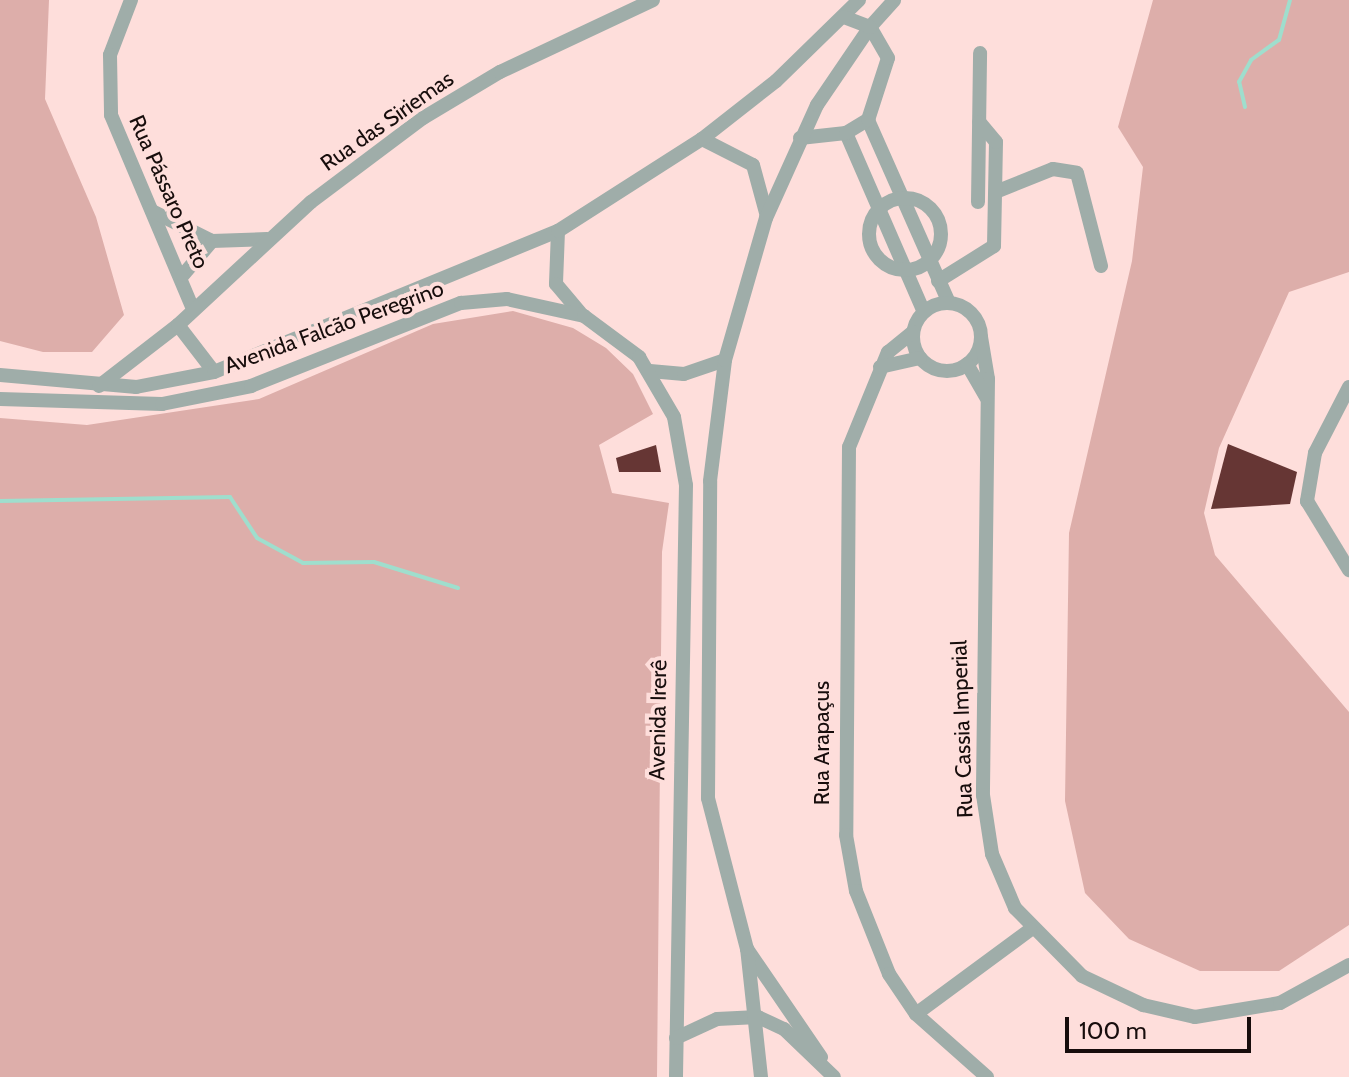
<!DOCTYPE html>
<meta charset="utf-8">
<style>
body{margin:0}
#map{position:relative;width:1349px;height:1077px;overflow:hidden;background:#fededb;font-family:Cabin,sans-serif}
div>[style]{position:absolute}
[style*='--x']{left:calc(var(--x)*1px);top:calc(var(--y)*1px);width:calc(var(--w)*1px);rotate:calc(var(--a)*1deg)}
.green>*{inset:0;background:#ddaeaa}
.stream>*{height:4px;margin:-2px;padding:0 2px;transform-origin:2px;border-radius:2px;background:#9fdecd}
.building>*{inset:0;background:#663634}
.minor>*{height:14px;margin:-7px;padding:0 7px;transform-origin:7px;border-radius:7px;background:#9fada9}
.minor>.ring{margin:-7px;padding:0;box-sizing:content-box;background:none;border:14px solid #9fada9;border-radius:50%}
span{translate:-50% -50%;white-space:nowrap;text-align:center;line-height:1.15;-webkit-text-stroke:8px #fededb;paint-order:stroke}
.street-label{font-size:22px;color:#170d0c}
.scale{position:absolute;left:1065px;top:1017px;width:186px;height:36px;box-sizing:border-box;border:4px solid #170d0c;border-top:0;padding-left:10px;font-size:24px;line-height:28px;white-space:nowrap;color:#170d0c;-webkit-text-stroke:6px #fededb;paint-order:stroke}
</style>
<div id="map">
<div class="green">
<i style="clip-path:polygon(0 0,49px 0,45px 99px,96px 217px,124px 315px,92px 352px,43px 352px,0 341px)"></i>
<i style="clip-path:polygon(1153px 0,1349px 0,1349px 272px,1289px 292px,1219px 448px,1204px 513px,1215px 555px,1349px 712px,1349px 925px,1279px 971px,1200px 971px,1129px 939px,1085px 893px,1065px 801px,1069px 533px,1132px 261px,1143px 167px,1118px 127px)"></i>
<i style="clip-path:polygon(513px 311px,573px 328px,606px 348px,633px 374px,653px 414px,599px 445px,612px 493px,669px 503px,662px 552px,657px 1077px,0 1077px,0 418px,87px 425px,259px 399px,433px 324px)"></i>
</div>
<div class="stream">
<i style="--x:1245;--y:107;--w:26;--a:-103"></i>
<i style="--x:1239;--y:82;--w:25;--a:-61"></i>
<i style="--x:1251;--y:60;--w:34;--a:-36"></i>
<i style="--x:1279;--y:40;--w:41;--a:-74.6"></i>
<i style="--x:0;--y:501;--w:230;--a:-1"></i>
<i style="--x:230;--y:497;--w:49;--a:56.6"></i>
<i style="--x:257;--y:538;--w:52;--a:28.5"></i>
<i style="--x:303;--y:563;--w:71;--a:-0.8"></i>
<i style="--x:374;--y:562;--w:88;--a:17.2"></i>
</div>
<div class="building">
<i style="clip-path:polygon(1228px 444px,1297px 472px,1290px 504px,1211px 509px)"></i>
<i style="clip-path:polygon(656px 445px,661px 472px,619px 472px,616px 458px)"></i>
</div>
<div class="minor">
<i style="--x:131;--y:0;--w:59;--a:110.9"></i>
<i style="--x:110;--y:55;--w:60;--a:89"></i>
<i style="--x:111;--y:115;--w:211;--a:67.1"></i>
<i style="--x:868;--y:120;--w:200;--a:66.1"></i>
<i style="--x:846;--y:133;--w:195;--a:66.5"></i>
<i style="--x:800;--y:138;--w:46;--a:-6.2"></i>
<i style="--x:846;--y:133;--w:26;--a:-31"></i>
<i style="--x:868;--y:120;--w:65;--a:-72.1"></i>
<i style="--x:888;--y:58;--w:36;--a:-120"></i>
<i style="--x:870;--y:27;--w:36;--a:-48"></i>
<i style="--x:702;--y:139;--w:57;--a:27"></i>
<i style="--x:753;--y:165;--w:50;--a:74.8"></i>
<i style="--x:998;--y:191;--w:59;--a:-21.8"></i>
<i style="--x:1053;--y:169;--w:24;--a:9"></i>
<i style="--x:1077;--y:173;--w:96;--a:75.5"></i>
<i class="ring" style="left:869px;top:198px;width:58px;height:58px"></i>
<i style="--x:978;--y:202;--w:149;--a:-89.2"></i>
<i style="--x:152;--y:211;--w:67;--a:26.6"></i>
<i style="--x:558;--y:231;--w:53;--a:92.2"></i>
<i style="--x:556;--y:284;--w:38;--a:50"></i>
<i style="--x:183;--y:275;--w:45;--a:-49.5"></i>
<i style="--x:212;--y:241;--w:55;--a:-2.1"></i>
<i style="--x:938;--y:281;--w:66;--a:-32"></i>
<i style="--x:994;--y:246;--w:104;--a:-88.9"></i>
<i style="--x:996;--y:142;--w:26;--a:-130"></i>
<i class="ring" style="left:913px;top:303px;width:54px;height:54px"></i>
<i style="--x:178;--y:325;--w:59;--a:52.5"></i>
<i style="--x:913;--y:332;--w:32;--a:141"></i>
<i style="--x:888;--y:352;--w:103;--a:112.3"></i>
<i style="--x:849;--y:447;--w:388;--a:90.4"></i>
<i style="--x:846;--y:835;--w:57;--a:79.9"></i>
<i style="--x:856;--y:891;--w:89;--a:68.3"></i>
<i style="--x:889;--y:974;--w:48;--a:56"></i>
<i style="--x:916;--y:1014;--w:95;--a:41.6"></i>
<i style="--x:981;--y:337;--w:43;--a:80.5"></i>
<i style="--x:988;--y:379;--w:416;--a:90.7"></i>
<i style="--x:983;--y:795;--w:60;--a:81.3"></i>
<i style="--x:992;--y:854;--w:59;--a:66.9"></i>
<i style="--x:1015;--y:908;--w:95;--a:45.4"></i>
<i style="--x:1082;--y:976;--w:68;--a:25.4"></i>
<i style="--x:1143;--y:1005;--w:53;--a:13"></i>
<i style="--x:1195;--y:1017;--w:86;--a:-9.4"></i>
<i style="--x:1280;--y:1003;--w:79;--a:-28.8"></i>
<i style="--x:967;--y:364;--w:39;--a:60"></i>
<i style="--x:880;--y:367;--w:41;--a:-12.7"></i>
<i style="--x:650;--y:371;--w:34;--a:5"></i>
<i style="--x:684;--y:374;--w:43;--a:-18.9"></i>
<i style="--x:0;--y:375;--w:137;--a:5"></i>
<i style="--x:136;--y:387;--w:79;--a:-10.9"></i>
<i style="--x:214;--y:372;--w:372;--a:-22.3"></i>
<i style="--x:558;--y:231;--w:171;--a:-32.6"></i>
<i style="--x:702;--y:139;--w:94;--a:-38.1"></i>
<i style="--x:776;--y:81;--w:116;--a:-44.3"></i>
<i style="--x:99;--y:386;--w:100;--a:-37.7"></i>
<i style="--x:178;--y:325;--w:181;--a:-42.8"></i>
<i style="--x:311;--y:202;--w:140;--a:-36.9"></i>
<i style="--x:423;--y:118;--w:90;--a:-30.9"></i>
<i style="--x:500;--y:72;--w:169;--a:-25.2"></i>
<i style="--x:1349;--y:387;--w:74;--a:117.3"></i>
<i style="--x:1315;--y:453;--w:49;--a:99.5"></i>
<i style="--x:1307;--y:501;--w:81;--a:58.7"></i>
<i style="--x:0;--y:399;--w:162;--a:1.8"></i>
<i style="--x:162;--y:404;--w:91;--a:-11.4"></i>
<i style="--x:251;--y:386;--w:226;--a:-21.6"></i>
<i style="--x:461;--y:303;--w:46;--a:-5"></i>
<i style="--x:507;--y:299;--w:79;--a:12.4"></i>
<i style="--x:584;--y:316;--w:69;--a:36.7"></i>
<i style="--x:639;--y:357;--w:69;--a:59.7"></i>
<i style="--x:674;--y:417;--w:69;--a:80"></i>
<i style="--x:686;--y:485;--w:592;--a:90.97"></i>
<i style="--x:747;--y:949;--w:131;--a:55.6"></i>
<i style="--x:916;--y:1014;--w:142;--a:-36.4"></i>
<i style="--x:676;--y:1038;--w:45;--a:-24.9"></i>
<i style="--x:717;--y:1019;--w:41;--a:-2.8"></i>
<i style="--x:758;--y:1017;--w:29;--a:25"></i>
<i style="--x:784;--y:1029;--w:69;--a:43.8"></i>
<i style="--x:761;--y:1077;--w:129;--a:-96.2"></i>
<i style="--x:747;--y:949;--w:156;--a:-104.5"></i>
<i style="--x:708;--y:798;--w:317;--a:-89.6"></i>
<i style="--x:710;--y:481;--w:122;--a:-82.9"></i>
<i style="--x:725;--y:360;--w:148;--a:-73.9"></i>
<i style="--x:766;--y:218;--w:124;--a:-65.7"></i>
<i style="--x:817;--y:105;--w:94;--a:-55.8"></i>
<i style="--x:870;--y:27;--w:28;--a:-159"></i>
</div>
<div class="street-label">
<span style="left:387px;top:121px;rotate:-35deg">Rua das Siriemas</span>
<span style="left:169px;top:192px;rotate:66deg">Rua Pássaro Preto</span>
<span style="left:334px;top:327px;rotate:-20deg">Avenida Falcão Peregrino</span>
<span style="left:658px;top:720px;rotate:-89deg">Avenida Irerê</span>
<span style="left:962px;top:729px;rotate:-92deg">Rua Cassia Imperial</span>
<span style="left:822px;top:743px;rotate:-90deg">Rua Arapaçus</span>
</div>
<div class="scale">100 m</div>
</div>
